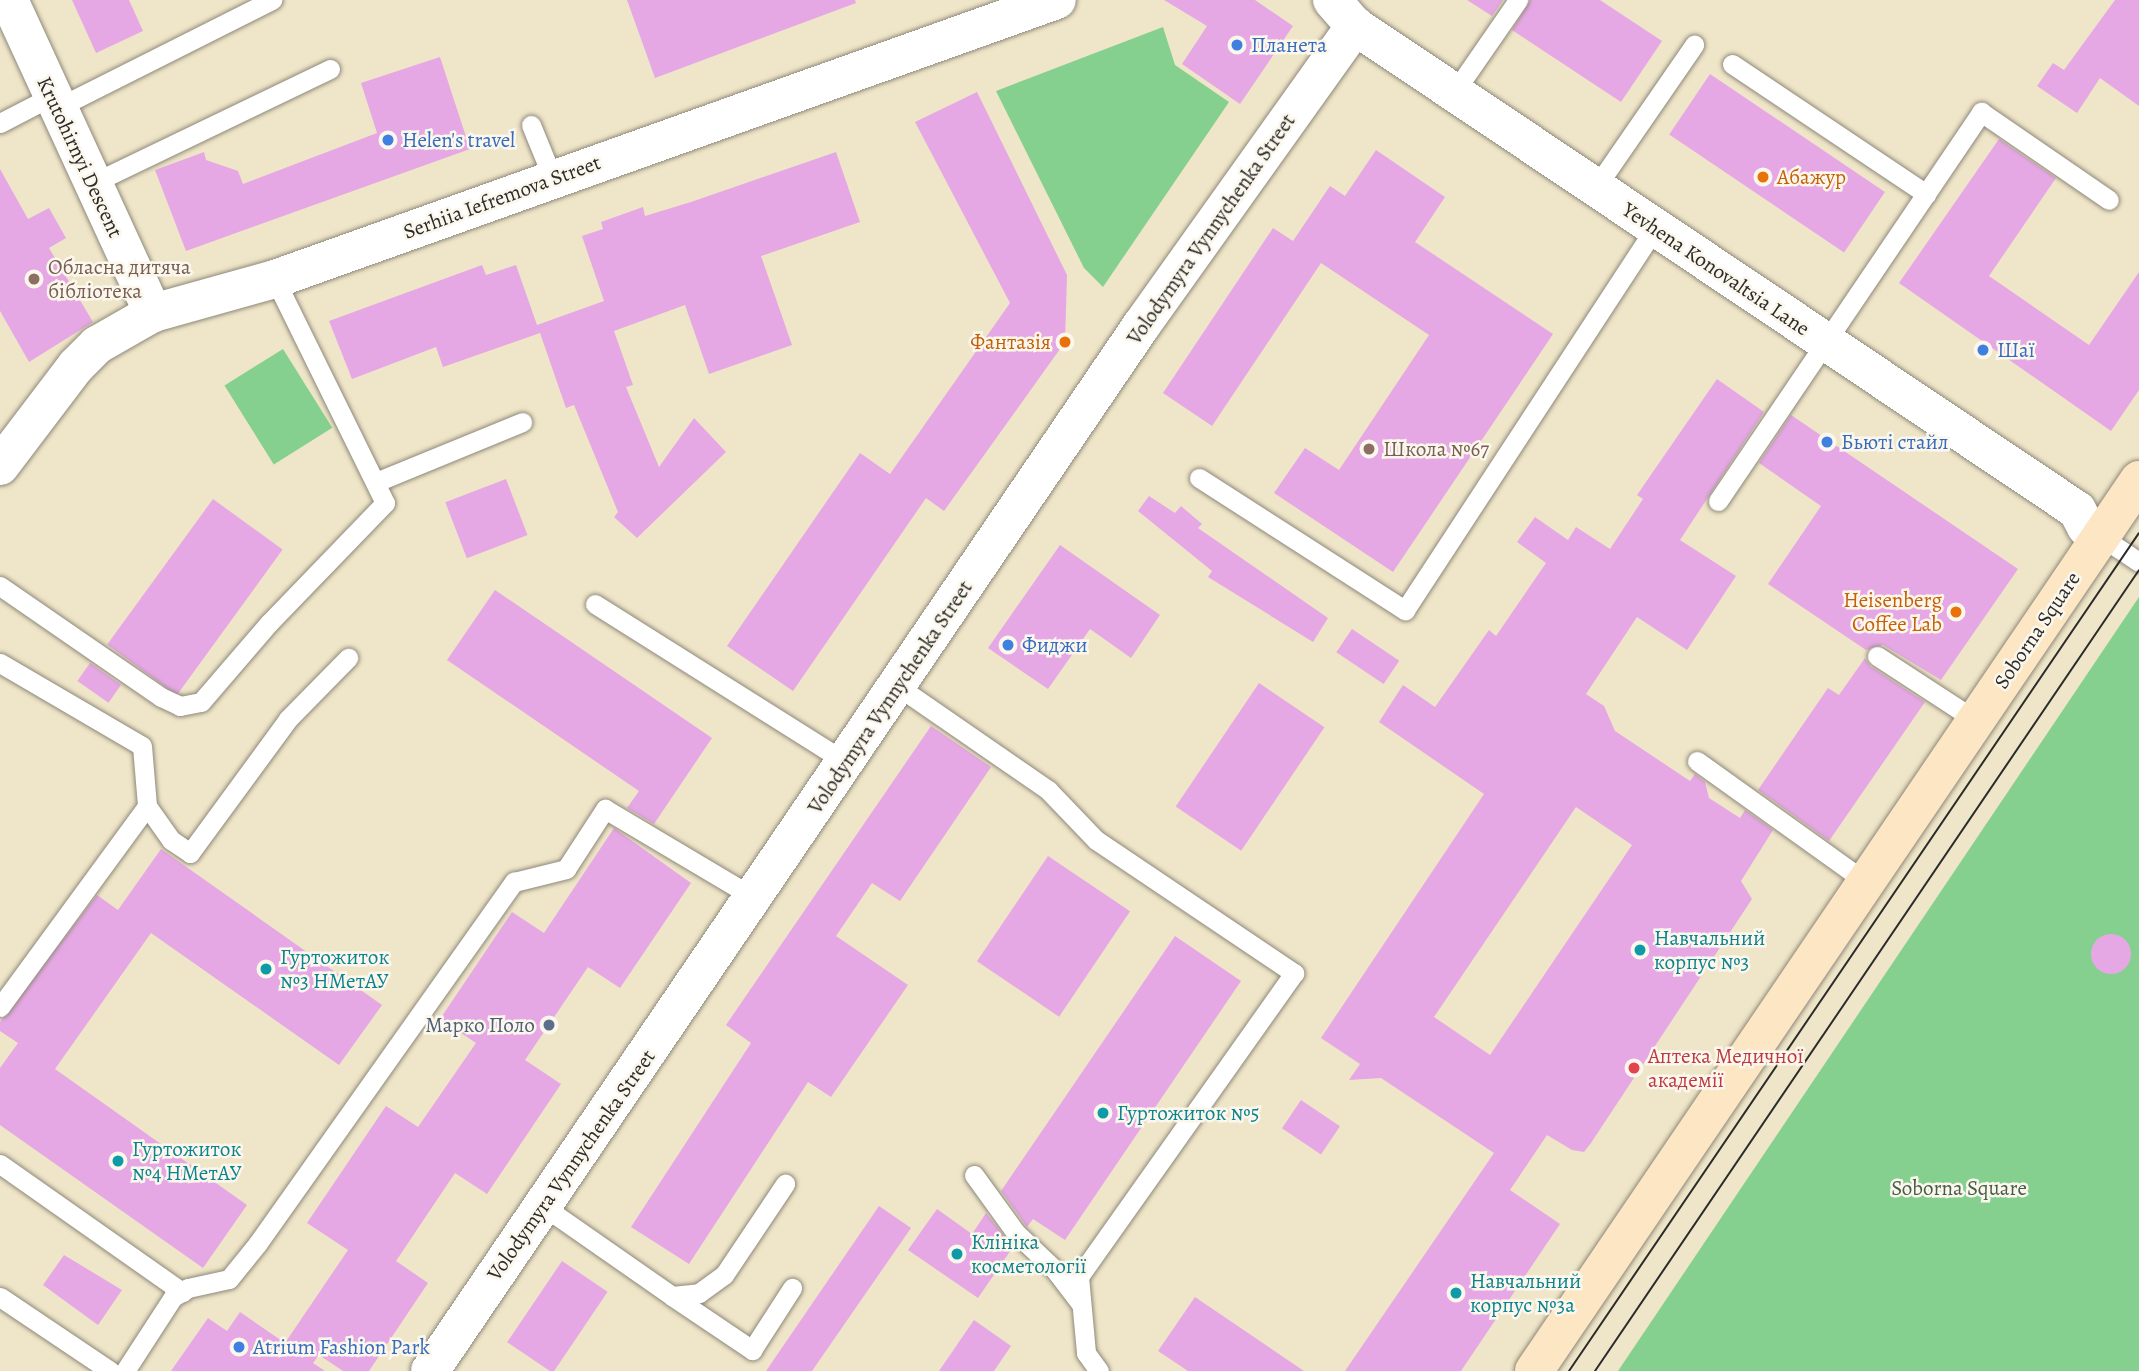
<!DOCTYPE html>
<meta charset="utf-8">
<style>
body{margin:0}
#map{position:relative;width:2139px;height:1371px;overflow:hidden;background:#efe5c8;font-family:Alegreya,serif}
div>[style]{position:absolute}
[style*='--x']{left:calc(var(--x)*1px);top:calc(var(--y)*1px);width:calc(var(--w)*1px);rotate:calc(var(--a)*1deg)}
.green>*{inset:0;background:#85d08e;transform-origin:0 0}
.building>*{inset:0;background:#e6a8e5;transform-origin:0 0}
.round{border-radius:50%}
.roads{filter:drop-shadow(0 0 2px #8d887a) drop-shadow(0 0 2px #8d887a)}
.lane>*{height:19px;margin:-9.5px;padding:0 9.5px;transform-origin:9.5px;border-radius:9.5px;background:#fff}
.street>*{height:38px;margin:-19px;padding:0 19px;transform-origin:19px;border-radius:19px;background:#fff}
.secondary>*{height:38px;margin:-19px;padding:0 19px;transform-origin:19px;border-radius:19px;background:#fce6c4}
.tram>*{height:2px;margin:-1px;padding:0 1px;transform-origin:1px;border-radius:1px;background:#2b2b2b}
.dots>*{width:19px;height:19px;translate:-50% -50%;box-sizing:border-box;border:4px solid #fbf7ec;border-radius:50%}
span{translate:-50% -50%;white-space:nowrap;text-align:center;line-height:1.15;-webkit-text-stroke:5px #fbf7ec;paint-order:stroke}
.shop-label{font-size:21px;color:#366cbe}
.left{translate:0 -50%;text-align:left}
.street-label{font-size:21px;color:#2b2b2b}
.food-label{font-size:21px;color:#c56008}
.right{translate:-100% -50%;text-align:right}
.education-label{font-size:21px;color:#785e54}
.culture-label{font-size:21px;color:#0d838f}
.service-label{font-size:21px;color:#4e5e75}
.health-label{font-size:21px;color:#be3a42}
.park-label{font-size:21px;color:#465d49}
</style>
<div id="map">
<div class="green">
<i style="clip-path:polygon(1163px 27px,1175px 65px,1229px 102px,1103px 287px,1084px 268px,996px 91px)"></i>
<i style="left:283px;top:349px;width:93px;height:69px;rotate:58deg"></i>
<i style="clip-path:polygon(2139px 597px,2139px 1371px,1618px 1371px)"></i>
</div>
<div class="building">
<i style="clip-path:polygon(72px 0,129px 0,143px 31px,96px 53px)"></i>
<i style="clip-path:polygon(627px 0,855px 0,856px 3px,655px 78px)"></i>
<i style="clip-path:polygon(1164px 0,1255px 0,1293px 26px,1240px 104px,1182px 64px,1207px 26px)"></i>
<i style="clip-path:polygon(1467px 0,1503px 0,1492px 16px)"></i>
<i style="clip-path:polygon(1530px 0,1600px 0,1662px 41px,1621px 102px,1512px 30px)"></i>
<i style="clip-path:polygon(2115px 0,2139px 0,2139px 106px,2100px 78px,2077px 113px,2037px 86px,2053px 63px,2064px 70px)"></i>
<i style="clip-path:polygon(440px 57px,470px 149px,186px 251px,155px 170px,204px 152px,206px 160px,238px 171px,243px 184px,377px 133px,361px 83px)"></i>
<i style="left:1710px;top:74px;width:211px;height:73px;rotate:34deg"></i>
<i style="clip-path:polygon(977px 92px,1067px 275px,1065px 342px,944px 511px,926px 498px,793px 691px,727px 646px,860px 453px,890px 474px,1010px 303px,915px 122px)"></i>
<i style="clip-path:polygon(1999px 139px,2056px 178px,1989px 276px,2089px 345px,2139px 272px,2139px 390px,2111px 431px,1899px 283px)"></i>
<i style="clip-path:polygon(1376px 150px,1445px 197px,1415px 242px,1553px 334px,1393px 572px,1274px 493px,1305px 448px,1339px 470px,1429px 335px,1321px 263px,1212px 426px,1163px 393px,1273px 228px,1293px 241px,1330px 186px,1345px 196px)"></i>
<i style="clip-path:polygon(836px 152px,860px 222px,761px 256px,792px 345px,709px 374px,685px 305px,614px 331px,633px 385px,626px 387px,659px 467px,694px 418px,726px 452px,637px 538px,614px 517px,618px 512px,574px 405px,566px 408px,540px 333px,443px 367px,436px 347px,352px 379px,329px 321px,482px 265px,486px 275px,516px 265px,537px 325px,604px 301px,582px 236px,603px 229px,601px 222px,643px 207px,645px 216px,691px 202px)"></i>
<i style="clip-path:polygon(0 169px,28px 219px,49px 208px,66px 238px,49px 248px,93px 322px,29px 362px,0 311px)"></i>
<i style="clip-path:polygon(evenodd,1717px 379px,1764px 412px,1680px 540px,1736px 576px,1687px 650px,1637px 617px,1586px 694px,1604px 706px,1615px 731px,1690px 781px,1695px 774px,1705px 782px,1709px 798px,1740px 818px,1745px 810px,1773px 830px,1741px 881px,1752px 899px,1591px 1143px,1584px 1152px,1572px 1150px,1547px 1135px,1510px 1190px,1560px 1224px,1461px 1371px,1345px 1371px,1494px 1153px,1381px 1078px,1349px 1080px,1360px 1064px,1321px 1038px,1484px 794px,1379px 722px,1403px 685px,1435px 707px,1489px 630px,1496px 636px,1546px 563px,1517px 542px,1535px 517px,1568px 540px,1576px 527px,1610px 549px,1643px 499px,1637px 495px,1717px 379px,1576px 807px,1632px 845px,1490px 1055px,1434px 1017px,1576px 807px)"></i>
<i style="clip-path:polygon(1791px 415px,2018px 569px,1941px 680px,1883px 645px,1866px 650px,1768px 584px,1821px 506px,1759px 463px)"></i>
<i style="left:506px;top:479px;width:60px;height:65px;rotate:69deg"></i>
<i style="clip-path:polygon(1149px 496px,1175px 513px,1181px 506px,1202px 524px,1198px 528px,1328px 618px,1313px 642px,1208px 577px,1212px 571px,1138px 511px)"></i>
<i style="left:213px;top:499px;width:86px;height:180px;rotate:36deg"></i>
<i style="clip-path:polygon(1060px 545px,1160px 615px,1131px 658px,1090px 629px,1048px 689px,988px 648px)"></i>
<i style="clip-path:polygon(495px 590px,712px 738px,654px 824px,627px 808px,639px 791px,447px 660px)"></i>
<i style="left:1352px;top:629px;width:57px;height:28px;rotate:34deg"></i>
<i style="clip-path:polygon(1865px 658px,1870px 666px,1925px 702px,1829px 841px,1758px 790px,1828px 688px,1839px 695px)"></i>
<i style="left:90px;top:663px;width:38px;height:22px;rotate:35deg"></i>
<i style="left:1259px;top:683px;width:79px;height:149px;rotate:34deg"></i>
<i style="clip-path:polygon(931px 726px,991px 767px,900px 901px,872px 883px,836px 936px,908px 985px,831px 1097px,808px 1082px,689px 1264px,631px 1227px,751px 1043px,726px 1025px)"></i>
<i style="clip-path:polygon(614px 828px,691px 883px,620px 988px,588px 967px,525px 1060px,561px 1084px,487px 1194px,455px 1173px,396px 1261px,428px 1283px,369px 1371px,343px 1371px,319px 1355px,313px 1363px,325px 1371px,171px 1371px,208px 1318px,227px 1331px,240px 1312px,285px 1343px,348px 1250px,307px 1223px,386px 1106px,418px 1127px,476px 1043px,440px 1019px,512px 912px,544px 933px)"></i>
<i style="clip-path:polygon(161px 849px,382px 1005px,339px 1065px,151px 933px,55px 1069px,247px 1205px,203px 1268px,0 1125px,0 1068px,18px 1043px,0 1031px,0 1022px,97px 895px,118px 910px)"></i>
<i style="left:1048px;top:856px;width:99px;height:127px;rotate:34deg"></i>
<i class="round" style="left:2091px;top:934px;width:40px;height:40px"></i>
<i style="clip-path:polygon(1175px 936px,1241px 981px,1065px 1240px,1033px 1219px,1027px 1227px,1001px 1191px)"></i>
<i style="left:1301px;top:1100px;width:47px;height:34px;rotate:34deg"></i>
<i style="clip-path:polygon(879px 1206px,911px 1228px,812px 1371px,766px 1371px)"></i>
<i style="clip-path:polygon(937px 1209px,972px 1234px,986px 1213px,1013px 1247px,978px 1298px,908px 1250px)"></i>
<i style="clip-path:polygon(64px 1255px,122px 1290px,98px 1325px,43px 1285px)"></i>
<i style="left:562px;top:1261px;width:55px;height:98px;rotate:34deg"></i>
<i style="clip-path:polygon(1195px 1297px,1304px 1371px,1188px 1371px,1158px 1351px)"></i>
<i style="clip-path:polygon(974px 1320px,1011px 1346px,994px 1371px,939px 1371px)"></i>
</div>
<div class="roads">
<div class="lane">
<i style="--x:1732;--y:64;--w:234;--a:33.8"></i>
<i style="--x:1455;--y:91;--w:111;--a:-55.3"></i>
<i style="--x:57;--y:108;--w:241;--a:-26.7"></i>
<i style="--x:0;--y:123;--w:59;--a:-27.4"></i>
<i style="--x:531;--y:125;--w:58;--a:67.8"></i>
<i style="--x:93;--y:183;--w:263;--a:-25.7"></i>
<i style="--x:1596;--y:187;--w:173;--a:-55.4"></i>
<i style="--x:1199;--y:478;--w:245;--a:32.7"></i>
<i style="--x:1405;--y:610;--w:458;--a:-56.8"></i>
<i style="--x:376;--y:482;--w:158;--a:-22.3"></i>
<i style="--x:1718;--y:501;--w:470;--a:-55.9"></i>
<i style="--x:1981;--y:112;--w:155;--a:34.5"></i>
<i style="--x:2100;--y:536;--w:47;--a:33.7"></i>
<i style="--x:0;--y:586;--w:196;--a:34.6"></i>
<i style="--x:161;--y:697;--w:21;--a:25"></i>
<i style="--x:180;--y:706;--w:21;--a:-11"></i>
<i style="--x:201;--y:702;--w:104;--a:-49.3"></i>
<i style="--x:269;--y:623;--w:167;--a:-46"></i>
<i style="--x:385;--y:503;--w:250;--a:-116.2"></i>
<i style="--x:595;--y:604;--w:294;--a:32.2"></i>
<i style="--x:1877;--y:656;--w:117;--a:33.1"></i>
<i style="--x:0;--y:663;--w:164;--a:30.3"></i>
<i style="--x:142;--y:746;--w:60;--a:85.2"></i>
<i style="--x:147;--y:806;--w:42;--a:54.8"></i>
<i style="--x:171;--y:840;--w:23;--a:34"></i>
<i style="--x:190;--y:853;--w:166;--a:-53.8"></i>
<i style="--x:288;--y:719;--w:86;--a:-45.5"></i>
<i style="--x:896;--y:685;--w:185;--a:34.6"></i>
<i style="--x:1048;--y:790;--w:69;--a:46.2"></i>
<i style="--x:1096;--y:840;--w:239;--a:33.9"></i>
<i style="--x:1294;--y:973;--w:372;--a:125.3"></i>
<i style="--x:1079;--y:1277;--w:76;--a:84.7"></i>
<i style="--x:1086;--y:1353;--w:22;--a:54"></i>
<i style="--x:1697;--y:761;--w:208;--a:35.6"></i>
<i style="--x:0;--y:1007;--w:249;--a:-53.8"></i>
<i style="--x:0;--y:1164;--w:223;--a:35.1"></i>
<i style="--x:974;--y:1175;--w:72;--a:54.1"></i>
<i style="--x:1016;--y:1233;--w:54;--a:43.5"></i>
<i style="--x:1055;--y:1270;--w:43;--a:52.6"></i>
<i style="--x:543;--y:1206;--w:157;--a:34.9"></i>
<i style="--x:672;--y:1296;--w:27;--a:-6"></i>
<i style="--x:699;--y:1293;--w:31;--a:-36"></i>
<i style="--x:724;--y:1275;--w:110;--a:-56.2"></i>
<i style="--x:672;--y:1296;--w:97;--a:34"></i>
<i style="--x:752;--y:1350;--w:74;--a:-57.2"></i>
<i style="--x:0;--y:1297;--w:133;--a:33.9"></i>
<i style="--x:125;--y:1371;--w:88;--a:-57"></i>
<i style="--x:173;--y:1297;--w:17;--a:-31"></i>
<i style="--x:188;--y:1288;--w:42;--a:-12.4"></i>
<i style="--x:229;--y:1279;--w:46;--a:-51.1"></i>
<i style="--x:258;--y:1243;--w:443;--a:-54.7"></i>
<i style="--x:514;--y:882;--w:54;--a:-14"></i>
<i style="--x:566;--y:869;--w:72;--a:-57"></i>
<i style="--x:605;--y:809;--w:174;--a:30.7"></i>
</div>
<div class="street">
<i style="--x:9;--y:0;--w:345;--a:65.3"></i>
<i style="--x:1332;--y:0;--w:35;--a:49"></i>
<i style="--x:1355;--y:26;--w:869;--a:33.84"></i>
<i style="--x:2077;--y:510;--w:19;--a:62"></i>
<i style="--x:2086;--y:527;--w:17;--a:33"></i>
<i style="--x:0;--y:466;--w:126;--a:-52.8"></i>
<i style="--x:76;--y:366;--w:30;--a:-45"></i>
<i style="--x:97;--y:345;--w:64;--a:-29.7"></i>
<i style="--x:153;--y:313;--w:127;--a:-15.6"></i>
<i style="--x:275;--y:279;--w:830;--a:-19.64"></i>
<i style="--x:430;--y:1371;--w:1264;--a:-55.77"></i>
<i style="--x:1141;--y:326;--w:369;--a:-54.5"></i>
</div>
<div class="secondary">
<i style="--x:1534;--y:1371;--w:1077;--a:-55.82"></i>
</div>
</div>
<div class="tram">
<i style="--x:1569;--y:1371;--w:1013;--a:-55.78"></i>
<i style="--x:1595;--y:1371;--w:968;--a:-55.82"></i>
</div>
<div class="dots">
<i style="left:1237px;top:45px;background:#3f7fe0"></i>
<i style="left:388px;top:140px;background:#3f7fe0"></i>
<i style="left:1763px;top:177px;background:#e8710a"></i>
<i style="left:34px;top:279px;background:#8d6e63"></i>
<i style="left:1065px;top:342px;background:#e8710a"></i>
<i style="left:1983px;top:350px;background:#3f7fe0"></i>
<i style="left:1827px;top:442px;background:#3f7fe0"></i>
<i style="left:1369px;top:449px;background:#8d6e63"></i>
<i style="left:1956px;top:612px;background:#e8710a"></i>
<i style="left:1008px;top:645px;background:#3f7fe0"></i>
<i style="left:1640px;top:950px;background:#0f9aa8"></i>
<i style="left:266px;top:969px;background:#0f9aa8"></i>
<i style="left:549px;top:1025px;background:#5c6f8a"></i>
<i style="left:1634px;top:1068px;background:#e0444e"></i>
<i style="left:1103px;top:1113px;background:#0f9aa8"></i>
<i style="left:118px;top:1161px;background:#0f9aa8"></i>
<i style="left:957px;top:1254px;background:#0f9aa8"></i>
<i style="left:1456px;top:1293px;background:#0f9aa8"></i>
<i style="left:239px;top:1347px;background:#3f7fe0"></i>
</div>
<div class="shop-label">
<span class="left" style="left:1251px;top:45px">Планета</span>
<span class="left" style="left:402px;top:140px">Helen's travel</span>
<span class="left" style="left:1997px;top:350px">Шаї</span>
<span class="left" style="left:1841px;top:442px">Бьюті стайл</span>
<span class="left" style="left:1022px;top:645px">Фиджи</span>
<span class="left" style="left:253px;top:1347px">Atrium Fashion Park</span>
</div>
<div class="street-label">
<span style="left:80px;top:157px;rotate:65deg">Krutohirnyi Descent</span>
<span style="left:502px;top:197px;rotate:-20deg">Serhiia Iefremova Street</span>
<span style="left:1211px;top:229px;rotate:-55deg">Volodymyra Vynnychenka Street</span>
<span style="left:1716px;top:269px;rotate:34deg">Yevhena Konovaltsia Lane</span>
<span style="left:2037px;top:630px;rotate:-56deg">Soborna Square</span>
<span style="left:890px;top:697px;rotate:-56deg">Volodymyra Vynnychenka Street</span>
<span style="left:571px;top:1165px;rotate:-55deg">Volodymyra Vynnychenka Street</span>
</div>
<div class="food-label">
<span class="left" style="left:1777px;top:177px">Абажур</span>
<span class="right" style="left:1051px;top:342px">Фантазія</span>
<span class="right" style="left:1942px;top:612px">Heisenberg<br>Coffee Lab</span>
</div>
<div class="education-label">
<span class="left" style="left:48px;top:279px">Обласна дитяча<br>бібліотека</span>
<span class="left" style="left:1383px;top:449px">Школа №67</span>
</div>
<div class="culture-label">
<span class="left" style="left:1654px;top:950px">Навчальний<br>корпус №3</span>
<span class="left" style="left:280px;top:969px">Гуртожиток<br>№3 НМетАУ</span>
<span class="left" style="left:1117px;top:1113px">Гуртожиток №5</span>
<span class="left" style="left:132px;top:1161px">Гуртожиток<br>№4 НМетАУ</span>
<span class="left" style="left:971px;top:1254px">Клініка<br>косметології</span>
<span class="left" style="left:1470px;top:1293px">Навчальний<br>корпус №3а</span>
</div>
<div class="service-label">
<span class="right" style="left:535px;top:1025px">Марко Поло</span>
</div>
<div class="health-label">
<span class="left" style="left:1648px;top:1068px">Аптека Медичної<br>академії</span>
</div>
<div class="park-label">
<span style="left:1959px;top:1188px">Soborna Square</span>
</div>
</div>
